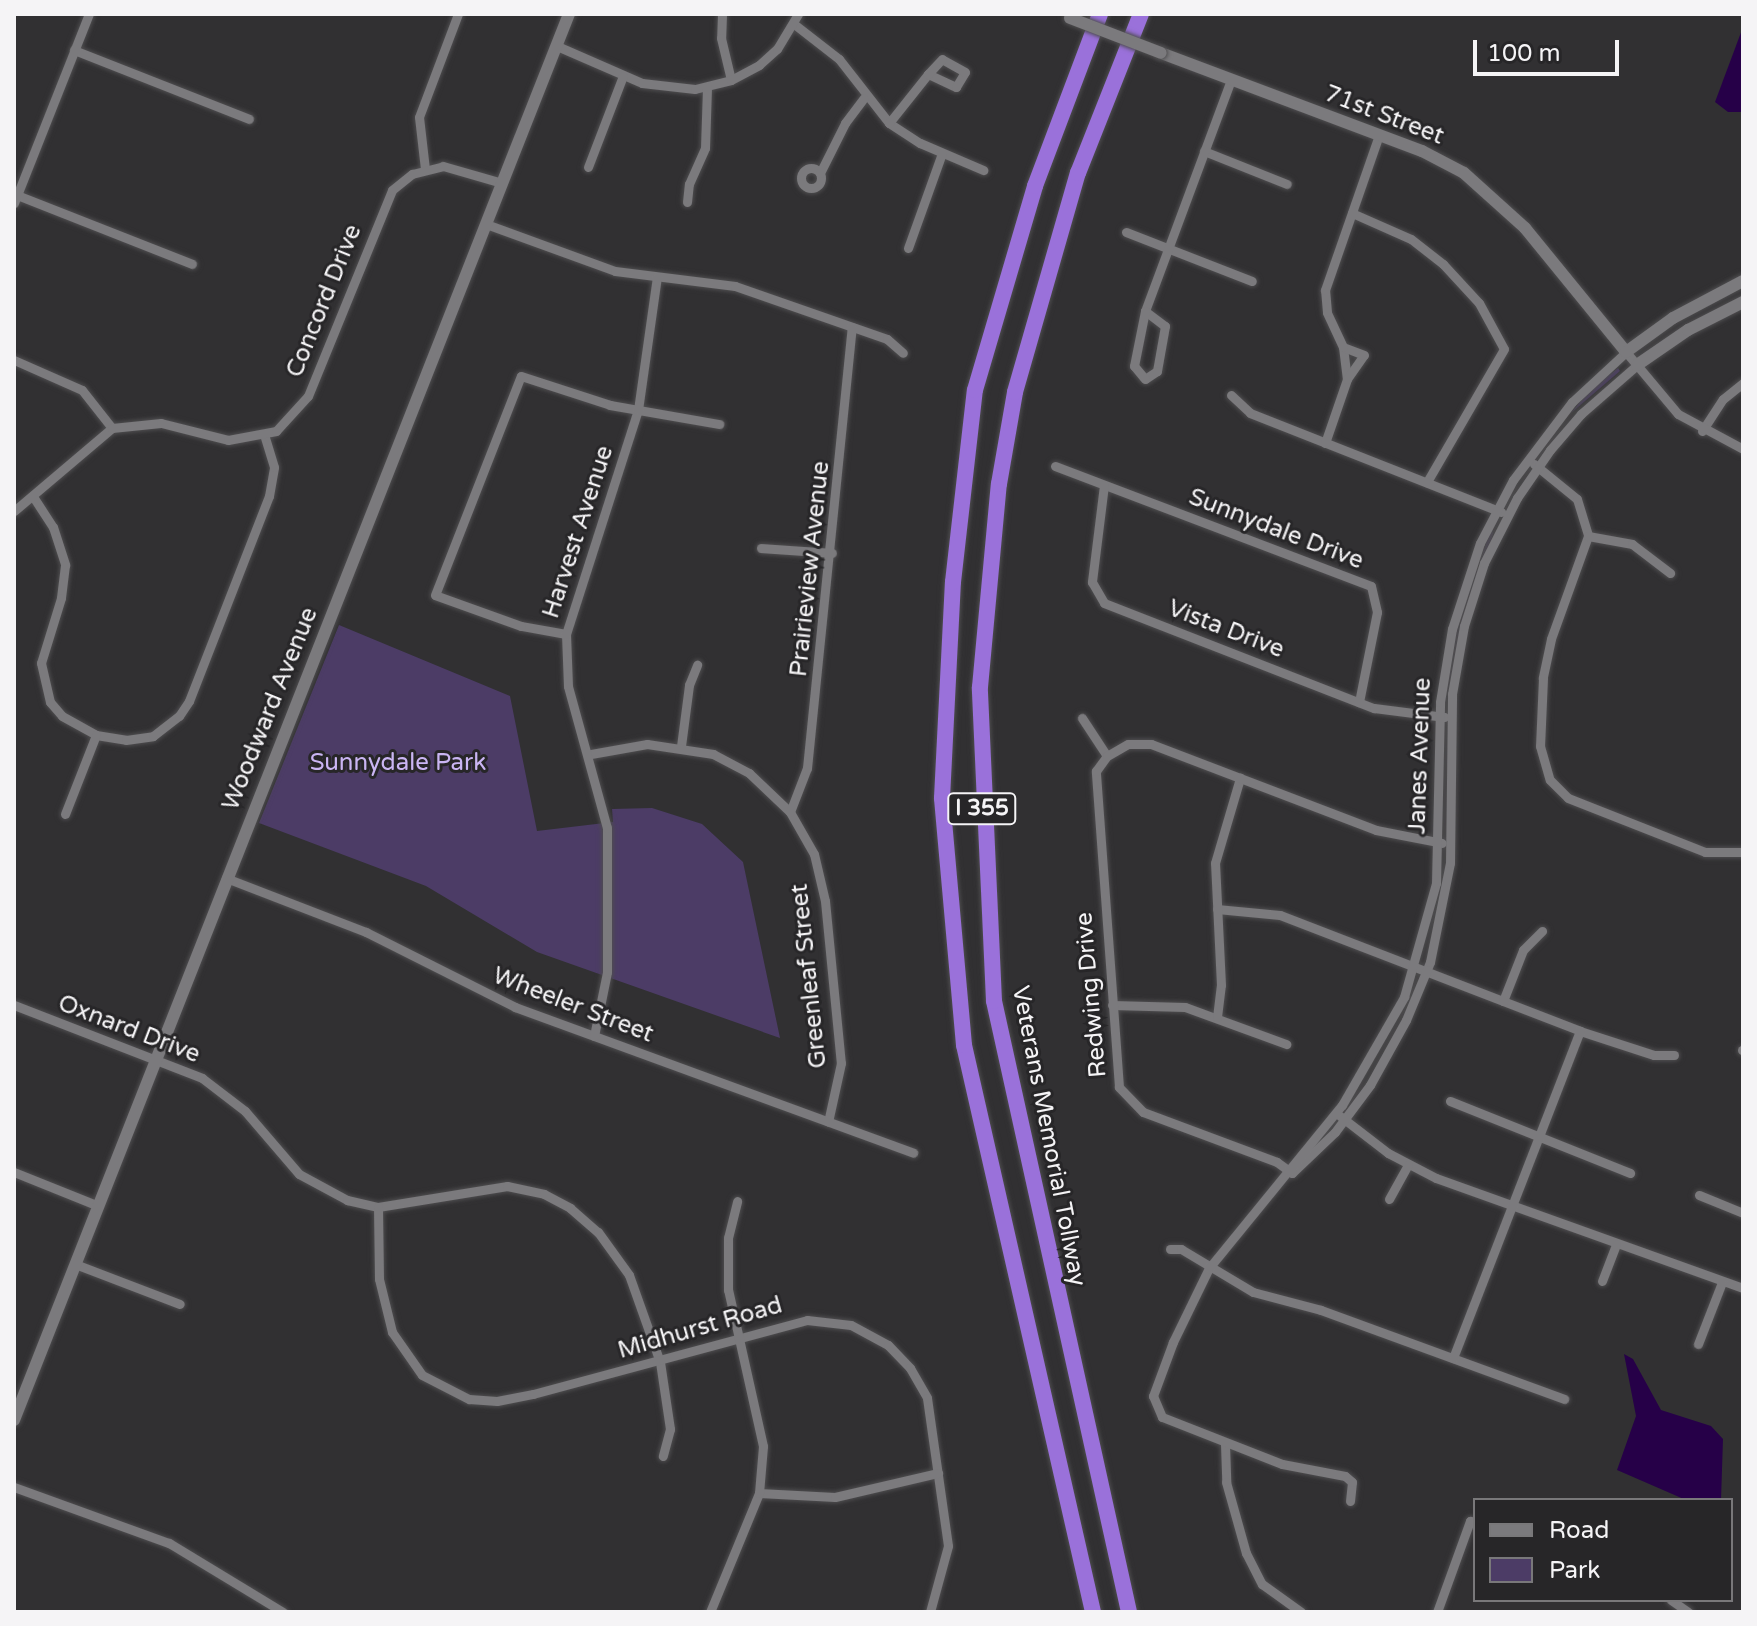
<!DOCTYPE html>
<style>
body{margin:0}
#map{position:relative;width:1757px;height:1626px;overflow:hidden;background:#313032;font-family:"Varela Round",sans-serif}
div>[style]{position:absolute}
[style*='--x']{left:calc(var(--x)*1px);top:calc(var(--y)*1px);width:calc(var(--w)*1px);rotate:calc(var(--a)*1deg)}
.green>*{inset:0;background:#4c3c66}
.water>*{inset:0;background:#260048}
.roads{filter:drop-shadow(0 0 2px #4e4d4f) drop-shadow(0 0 2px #4e4d4f)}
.street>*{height:9px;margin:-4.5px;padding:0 4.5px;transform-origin:4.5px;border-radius:4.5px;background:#7b7a7d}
.street>.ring{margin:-4.5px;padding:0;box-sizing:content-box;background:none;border:9px solid #7b7a7d;border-radius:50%}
.secondary>*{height:12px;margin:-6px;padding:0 6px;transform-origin:6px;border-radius:6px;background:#7b7a7d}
.highway>*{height:16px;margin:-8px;padding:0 8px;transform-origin:8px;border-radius:8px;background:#9a71da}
.bridges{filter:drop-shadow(0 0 2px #4e4d4f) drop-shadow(0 0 2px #4e4d4f)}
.secondary-bridge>*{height:12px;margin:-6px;padding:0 6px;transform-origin:6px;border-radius:6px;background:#7b7a7d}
span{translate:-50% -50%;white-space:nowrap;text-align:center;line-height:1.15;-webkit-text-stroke:6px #272628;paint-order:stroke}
.shield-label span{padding:2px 6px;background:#272628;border:2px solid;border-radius:6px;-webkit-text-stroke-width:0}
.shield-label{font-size:22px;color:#f5f4f6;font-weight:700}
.street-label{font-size:24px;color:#f5f4f6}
.park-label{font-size:24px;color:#cab5f3}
.frame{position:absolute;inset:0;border:16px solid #f5f4f6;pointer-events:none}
.legend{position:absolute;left:1473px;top:1498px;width:260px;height:104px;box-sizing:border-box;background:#272628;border:2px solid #79787a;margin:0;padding:10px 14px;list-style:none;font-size:24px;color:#f5f4f6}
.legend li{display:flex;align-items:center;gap:16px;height:40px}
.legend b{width:40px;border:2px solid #79787a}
.scale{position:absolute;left:1473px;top:40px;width:146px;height:36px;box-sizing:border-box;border:4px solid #f5f4f6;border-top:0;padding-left:10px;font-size:24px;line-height:28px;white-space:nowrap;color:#f5f4f6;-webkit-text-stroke:6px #272628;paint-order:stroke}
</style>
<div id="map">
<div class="green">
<i style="clip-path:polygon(1618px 368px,1620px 371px,1571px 413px,1589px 391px)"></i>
<i style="clip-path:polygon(1492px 527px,1493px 534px,1445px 702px,1459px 619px)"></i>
<i style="clip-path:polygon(339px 625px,510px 696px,537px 831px,613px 822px,612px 809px,652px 808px,702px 824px,743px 862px,780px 1038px,537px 952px,426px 886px,259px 823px)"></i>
</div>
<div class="water">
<i style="clip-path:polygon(1743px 27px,1743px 112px,1728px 112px,1715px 102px)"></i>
<i style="clip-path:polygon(1624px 1354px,1633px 1359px,1661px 1410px,1711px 1426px,1723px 1439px,1721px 1500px,1686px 1500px,1617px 1470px,1636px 1416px)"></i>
</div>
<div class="roads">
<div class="street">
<i style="--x:722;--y:14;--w:24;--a:92"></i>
<i style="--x:721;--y:38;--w:43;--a:76.6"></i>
<i style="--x:794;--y:24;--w:57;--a:37.9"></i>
<i style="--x:839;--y:59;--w:81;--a:52"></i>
<i style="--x:889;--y:123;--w:37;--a:33"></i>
<i style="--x:920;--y:143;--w:69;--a:23.2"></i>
<i style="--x:557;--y:46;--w:93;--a:23.5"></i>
<i style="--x:642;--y:83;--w:53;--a:6.5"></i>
<i style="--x:695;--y:89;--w:37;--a:-14"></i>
<i style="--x:731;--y:80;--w:32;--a:-28"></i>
<i style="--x:759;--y:65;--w:24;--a:-42"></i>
<i style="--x:777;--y:49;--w:41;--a:-59"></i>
<i style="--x:74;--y:50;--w:188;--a:21.5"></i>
<i style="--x:889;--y:123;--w:63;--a:-51.5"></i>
<i style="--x:928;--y:74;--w:31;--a:25"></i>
<i style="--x:956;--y:87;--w:17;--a:-59"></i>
<i style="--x:965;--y:72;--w:26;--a:-151"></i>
<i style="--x:942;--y:59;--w:21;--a:133"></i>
<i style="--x:1204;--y:151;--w:89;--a:21.7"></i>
<i style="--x:588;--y:167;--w:97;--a:-69"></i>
<i class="ring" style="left:801px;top:168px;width:11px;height:11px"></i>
<i style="--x:425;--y:169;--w:52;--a:-96.6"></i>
<i style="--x:419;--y:117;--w:110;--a:-69.3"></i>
<i style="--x:820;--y:173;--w:56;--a:-63.4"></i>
<i style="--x:845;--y:123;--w:31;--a:-53"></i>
<i style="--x:17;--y:195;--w:188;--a:21.5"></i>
<i style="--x:687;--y:202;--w:18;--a:-84"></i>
<i style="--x:689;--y:184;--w:39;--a:-66"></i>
<i style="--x:705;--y:148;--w:61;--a:-88.1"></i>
<i style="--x:14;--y:203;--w:203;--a:-68.4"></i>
<i style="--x:1352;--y:213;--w:64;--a:23.8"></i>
<i style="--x:1411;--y:239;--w:41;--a:38"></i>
<i style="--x:1443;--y:264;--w:53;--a:47.3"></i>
<i style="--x:1479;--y:303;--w:52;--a:61.5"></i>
<i style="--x:1504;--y:349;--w:154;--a:120.1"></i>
<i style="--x:486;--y:224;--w:137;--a:20"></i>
<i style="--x:615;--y:271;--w:121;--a:7.1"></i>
<i style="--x:735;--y:286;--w:161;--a:19.2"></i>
<i style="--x:887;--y:339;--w:21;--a:41"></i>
<i style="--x:1126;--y:232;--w:135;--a:21.3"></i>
<i style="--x:908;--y:248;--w:101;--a:-70.3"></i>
<i style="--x:1145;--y:311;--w:246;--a:-69.6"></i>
<i style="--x:1145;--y:311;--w:25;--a:37"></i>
<i style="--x:1165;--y:326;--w:46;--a:100.1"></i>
<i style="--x:1157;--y:371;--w:14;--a:146"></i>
<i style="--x:1145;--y:379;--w:17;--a:-130"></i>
<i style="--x:1134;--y:366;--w:56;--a:-78.7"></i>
<i style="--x:1343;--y:347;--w:32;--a:83"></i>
<i style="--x:14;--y:360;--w:74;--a:23.8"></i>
<i style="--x:82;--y:390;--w:48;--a:51.7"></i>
<i style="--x:1231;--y:395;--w:26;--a:43"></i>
<i style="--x:1250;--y:413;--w:270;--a:21.5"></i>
<i style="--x:1702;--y:431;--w:38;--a:-57"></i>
<i style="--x:1723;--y:399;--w:26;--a:-39"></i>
<i style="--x:1325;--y:443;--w:68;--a:-71"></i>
<i style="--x:1347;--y:379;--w:29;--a:-55"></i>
<i style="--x:1364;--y:355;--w:22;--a:-159"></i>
<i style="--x:1343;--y:347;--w:38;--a:-115"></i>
<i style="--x:1327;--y:312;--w:22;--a:-95"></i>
<i style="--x:1325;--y:290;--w:164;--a:-70.8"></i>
<i style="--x:1534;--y:464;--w:55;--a:39.1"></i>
<i style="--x:1577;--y:499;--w:39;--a:73"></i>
<i style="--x:1588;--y:536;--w:109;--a:109.8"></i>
<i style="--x:1551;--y:639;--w:40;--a:102"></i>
<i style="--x:1543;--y:678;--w:68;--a:92.5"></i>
<i style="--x:1540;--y:746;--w:35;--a:74"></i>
<i style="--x:1550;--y:780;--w:25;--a:45"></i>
<i style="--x:1568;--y:798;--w:147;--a:21.5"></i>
<i style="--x:1705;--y:852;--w:38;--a:0"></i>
<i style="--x:1055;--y:466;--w:338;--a:20.8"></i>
<i style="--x:1371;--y:586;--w:27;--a:77"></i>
<i style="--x:1377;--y:612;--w:92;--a:101.3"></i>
<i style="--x:1104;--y:485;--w:98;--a:97.1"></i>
<i style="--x:1092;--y:582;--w:24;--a:60"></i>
<i style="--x:1104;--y:603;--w:290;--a:21.3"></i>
<i style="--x:1374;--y:708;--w:71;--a:7.3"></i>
<i style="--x:34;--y:498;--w:35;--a:57"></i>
<i style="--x:53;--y:527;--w:40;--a:72"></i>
<i style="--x:65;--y:565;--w:33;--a:97"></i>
<i style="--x:61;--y:598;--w:68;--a:107.1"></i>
<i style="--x:41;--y:663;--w:40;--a:77"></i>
<i style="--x:50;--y:702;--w:18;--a:49"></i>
<i style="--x:62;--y:716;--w:39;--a:29"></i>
<i style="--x:96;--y:735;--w:30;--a:9"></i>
<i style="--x:126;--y:740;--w:27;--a:-8"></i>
<i style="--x:153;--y:736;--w:33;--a:-38"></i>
<i style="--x:179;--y:716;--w:18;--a:-56"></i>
<i style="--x:189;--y:701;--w:220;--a:-68.7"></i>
<i style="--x:269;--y:496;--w:29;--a:-80"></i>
<i style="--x:274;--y:467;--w:31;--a:-107"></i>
<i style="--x:14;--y:511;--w:128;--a:-40.3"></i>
<i style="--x:112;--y:428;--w:49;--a:-5.8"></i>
<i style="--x:161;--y:423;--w:69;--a:14.2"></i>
<i style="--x:228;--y:440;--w:49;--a:-10.6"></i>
<i style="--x:276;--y:431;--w:47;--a:-47.6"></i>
<i style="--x:308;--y:396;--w:222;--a:-67.8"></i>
<i style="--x:392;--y:190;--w:26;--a:-39"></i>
<i style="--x:412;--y:174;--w:32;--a:-14"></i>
<i style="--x:443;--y:166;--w:61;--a:16.1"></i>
<i style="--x:1588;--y:536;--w:45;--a:10.3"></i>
<i style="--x:1632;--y:544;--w:48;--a:37.3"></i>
<i style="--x:761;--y:548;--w:71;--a:4"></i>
<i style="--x:566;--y:634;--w:46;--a:-169.9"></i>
<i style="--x:521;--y:626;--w:91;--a:-160.2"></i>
<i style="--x:435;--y:595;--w:235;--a:-68.6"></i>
<i style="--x:521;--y:376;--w:94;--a:18"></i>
<i style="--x:610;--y:405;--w:111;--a:9.9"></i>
<i style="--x:1082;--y:718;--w:45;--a:56.7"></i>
<i style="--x:681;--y:746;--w:62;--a:-82.5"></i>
<i style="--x:689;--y:685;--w:22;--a:-68"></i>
<i style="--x:591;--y:754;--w:57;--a:-10.1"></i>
<i style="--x:647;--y:744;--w:67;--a:8.6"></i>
<i style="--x:713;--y:754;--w:41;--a:27.8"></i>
<i style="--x:749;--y:773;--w:57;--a:43.6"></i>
<i style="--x:790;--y:812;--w:48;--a:60.3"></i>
<i style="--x:814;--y:854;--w:48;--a:76.8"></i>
<i style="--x:825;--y:901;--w:163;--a:84.4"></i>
<i style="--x:841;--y:1063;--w:60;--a:102.4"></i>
<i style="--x:790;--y:812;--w:47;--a:-68.9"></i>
<i style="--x:807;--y:768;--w:443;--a:-84.2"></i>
<i style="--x:65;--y:814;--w:85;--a:-68.6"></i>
<i style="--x:226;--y:878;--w:150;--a:21.1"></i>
<i style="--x:366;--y:932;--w:167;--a:26.7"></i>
<i style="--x:515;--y:1007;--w:424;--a:20.1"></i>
<i style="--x:1217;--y:909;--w:63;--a:5.4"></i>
<i style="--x:1280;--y:915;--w:322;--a:21.1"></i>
<i style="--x:1580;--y:1031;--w:78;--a:18"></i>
<i style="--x:1654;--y:1055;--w:20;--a:0"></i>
<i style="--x:1503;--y:1001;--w:55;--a:-68.6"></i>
<i style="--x:1523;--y:950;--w:27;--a:-45"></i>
<i style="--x:14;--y:1005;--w:202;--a:21.2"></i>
<i style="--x:202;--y:1078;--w:54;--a:37.5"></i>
<i style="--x:245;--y:1111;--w:83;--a:49.4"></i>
<i style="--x:299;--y:1174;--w:55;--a:28.4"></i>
<i style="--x:347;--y:1200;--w:32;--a:13"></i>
<i style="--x:378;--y:1207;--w:131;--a:-9.2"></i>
<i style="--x:507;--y:1186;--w:38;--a:12"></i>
<i style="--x:544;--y:1194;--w:30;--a:28"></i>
<i style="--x:570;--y:1208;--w:37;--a:41"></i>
<i style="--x:598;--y:1232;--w:53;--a:54.2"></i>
<i style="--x:629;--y:1275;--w:92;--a:70.4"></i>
<i style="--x:660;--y:1362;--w:68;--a:81.5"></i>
<i style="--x:670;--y:1429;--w:28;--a:105"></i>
<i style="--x:1112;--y:1005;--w:73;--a:1.6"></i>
<i style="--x:1185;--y:1007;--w:108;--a:20.1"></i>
<i style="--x:1217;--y:1017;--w:32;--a:-83"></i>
<i style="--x:1221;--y:985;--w:122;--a:-92.8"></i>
<i style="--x:1215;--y:863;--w:89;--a:-73.6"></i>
<i style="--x:594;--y:1036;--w:65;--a:-78.5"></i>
<i style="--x:607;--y:972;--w:144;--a:-90"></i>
<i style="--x:607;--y:828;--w:147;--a:-105.4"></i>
<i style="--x:568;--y:686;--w:52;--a:-92.2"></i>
<i style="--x:566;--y:634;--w:235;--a:-72.2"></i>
<i style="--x:638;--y:410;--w:134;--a:-81.9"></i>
<i style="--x:1742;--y:1050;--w:1;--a:0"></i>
<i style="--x:1450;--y:1101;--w:194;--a:21.8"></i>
<i style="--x:1340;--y:1116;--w:61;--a:37.6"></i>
<i style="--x:1388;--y:1153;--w:54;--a:27.5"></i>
<i style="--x:1436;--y:1178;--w:326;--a:19.7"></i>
<i style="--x:14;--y:1172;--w:88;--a:21.9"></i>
<i style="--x:1292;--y:1173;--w:59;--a:-43.6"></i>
<i style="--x:1335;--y:1132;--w:59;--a:-53.3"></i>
<i style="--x:1370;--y:1085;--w:74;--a:-61"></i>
<i style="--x:1406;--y:1020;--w:63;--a:-67.5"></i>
<i style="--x:1430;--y:962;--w:101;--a:-78.6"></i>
<i style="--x:1450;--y:863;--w:169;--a:-89.3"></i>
<i style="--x:1452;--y:694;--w:69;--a:-80"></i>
<i style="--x:1464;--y:626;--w:66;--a:-72.4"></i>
<i style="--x:1484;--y:563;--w:73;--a:-63.1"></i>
<i style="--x:1517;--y:498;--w:58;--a:-55.5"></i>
<i style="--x:1550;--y:450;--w:48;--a:-49.3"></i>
<i style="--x:1581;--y:414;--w:74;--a:-41.2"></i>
<i style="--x:1292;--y:1173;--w:19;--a:-144"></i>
<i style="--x:1277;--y:1162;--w:143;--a:-159.5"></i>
<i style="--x:1143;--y:1112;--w:35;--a:-134"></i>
<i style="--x:1119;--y:1087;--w:317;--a:-94.2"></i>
<i style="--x:1096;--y:771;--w:19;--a:-54"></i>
<i style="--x:1107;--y:756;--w:24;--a:-30"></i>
<i style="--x:1128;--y:744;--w:23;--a:0"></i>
<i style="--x:1151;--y:744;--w:241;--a:20.9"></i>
<i style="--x:1376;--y:830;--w:67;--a:11.1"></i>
<i style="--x:1699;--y:1195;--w:48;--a:22.2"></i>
<i style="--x:1389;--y:1199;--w:39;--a:-61"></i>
<i style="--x:378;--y:1207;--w:72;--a:89.2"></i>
<i style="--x:379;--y:1279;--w:55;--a:76.2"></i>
<i style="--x:392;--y:1332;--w:52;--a:55.1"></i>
<i style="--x:422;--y:1375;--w:53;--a:27.1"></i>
<i style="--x:469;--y:1399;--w:28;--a:4"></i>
<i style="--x:497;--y:1401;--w:37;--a:-11"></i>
<i style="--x:533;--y:1394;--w:284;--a:-15.1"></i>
<i style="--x:807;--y:1320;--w:44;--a:6.5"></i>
<i style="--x:851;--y:1325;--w:42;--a:28.4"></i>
<i style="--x:888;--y:1345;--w:32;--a:46"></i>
<i style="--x:910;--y:1368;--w:34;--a:60"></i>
<i style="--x:927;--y:1398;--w:149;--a:81.9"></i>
<i style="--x:948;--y:1546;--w:68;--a:105.3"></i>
<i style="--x:1170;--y:1249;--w:11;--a:0"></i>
<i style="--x:1181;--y:1249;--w:84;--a:30.8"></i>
<i style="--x:1253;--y:1292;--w:70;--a:14.8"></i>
<i style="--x:1321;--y:1310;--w:259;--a:20.1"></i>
<i style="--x:75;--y:1264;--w:112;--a:20.9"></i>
<i style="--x:1602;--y:1281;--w:39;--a:-69"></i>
<i style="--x:1698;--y:1344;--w:66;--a:-68.8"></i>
<i style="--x:1453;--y:1358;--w:351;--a:-68.8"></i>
<i style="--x:1225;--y:1444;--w:38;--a:88"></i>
<i style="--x:1226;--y:1482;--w:74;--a:74.3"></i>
<i style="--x:1246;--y:1553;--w:35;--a:63"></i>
<i style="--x:1262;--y:1584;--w:48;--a:35.7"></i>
<i style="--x:14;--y:1487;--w:165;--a:19.9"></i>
<i style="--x:169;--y:1543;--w:133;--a:31.2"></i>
<i style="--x:759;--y:1493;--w:76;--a:3"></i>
<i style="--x:835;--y:1497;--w:106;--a:-13.1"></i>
<i style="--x:1350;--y:1501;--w:19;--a:-84"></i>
<i style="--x:1352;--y:1482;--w:9;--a:-139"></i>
<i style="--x:1345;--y:1476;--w:64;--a:-169.2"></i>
<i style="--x:1282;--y:1464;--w:129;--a:-158.6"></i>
<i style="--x:1162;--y:1417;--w:23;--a:-113"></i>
<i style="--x:1153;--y:1396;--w:58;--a:-69.7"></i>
<i style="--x:1173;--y:1342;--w:82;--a:-64.1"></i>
<i style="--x:1209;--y:1268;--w:210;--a:-50.8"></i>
<i style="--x:1342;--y:1105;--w:125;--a:-60.1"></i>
<i style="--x:1404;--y:997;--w:118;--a:-74.3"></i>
<i style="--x:1436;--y:883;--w:181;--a:-88.7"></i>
<i style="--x:1440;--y:702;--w:74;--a:-80.7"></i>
<i style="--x:1452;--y:629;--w:90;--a:-72"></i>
<i style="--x:1480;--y:543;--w:71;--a:-62.4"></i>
<i style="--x:1513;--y:480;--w:98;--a:-52.9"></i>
<i style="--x:1572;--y:402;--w:74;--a:-42.8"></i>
<i style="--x:1626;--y:352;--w:81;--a:50"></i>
<i style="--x:1678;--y:414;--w:74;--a:28.3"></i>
<i style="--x:1671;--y:1600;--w:21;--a:35"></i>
<i style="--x:710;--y:1612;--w:129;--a:-67.6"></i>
<i style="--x:759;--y:1493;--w:47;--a:-85.1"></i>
<i style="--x:763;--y:1446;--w:160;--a:-102.6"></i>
<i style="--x:728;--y:1290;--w:52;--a:-90"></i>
<i style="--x:728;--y:1238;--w:38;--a:-76"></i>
<i style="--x:1437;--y:1612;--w:97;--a:-70.1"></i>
<i style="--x:1470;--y:1521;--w:5;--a:22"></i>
</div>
<div class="secondary">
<i style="--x:1161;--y:53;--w:279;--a:20.6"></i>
<i style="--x:1422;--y:151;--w:47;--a:27.6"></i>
<i style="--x:1464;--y:173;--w:82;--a:42"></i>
<i style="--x:1525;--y:228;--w:160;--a:50.8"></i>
<i style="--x:1626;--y:352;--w:58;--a:-35.9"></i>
<i style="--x:1673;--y:318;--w:79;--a:-27.9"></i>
<i style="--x:1637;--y:365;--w:62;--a:-34.5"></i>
<i style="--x:1688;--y:330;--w:62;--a:-27"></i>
<i style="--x:14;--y:1420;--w:1512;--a:-68.46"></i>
</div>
<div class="highway">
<i style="--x:1093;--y:1612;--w:581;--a:-102.82"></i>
<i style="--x:964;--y:1045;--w:248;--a:-95.1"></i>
<i style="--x:942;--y:798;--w:216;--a:-87.1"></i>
<i style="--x:953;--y:582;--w:193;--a:-83.5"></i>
<i style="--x:975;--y:390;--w:213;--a:-73.6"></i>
<i style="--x:1035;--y:186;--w:184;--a:-69.3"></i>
<i style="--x:1129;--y:1612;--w:626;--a:-102.46"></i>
<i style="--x:994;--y:1001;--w:314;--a:-92.6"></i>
<i style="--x:980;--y:687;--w:204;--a:-84.7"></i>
<i style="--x:999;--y:484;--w:93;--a:-80.1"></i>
<i style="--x:1015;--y:392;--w:228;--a:-74"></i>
<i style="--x:1078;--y:173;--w:171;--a:-68.4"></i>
</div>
</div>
<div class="bridges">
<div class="secondary-bridge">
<i style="--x:1070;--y:18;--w:97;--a:21"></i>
</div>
</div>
<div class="shield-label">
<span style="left:982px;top:809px">I 355</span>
</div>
<div class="street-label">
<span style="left:1384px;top:115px;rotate:21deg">71st Street</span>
<span style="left:324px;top:301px;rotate:-68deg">Concord Drive</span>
<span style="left:1276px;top:529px;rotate:21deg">Sunnydale Drive</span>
<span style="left:578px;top:532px;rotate:-72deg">Harvest Avenue</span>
<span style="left:810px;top:569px;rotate:-84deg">Prairieview Avenue</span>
<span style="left:1226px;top:629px;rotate:21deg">Vista Drive</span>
<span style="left:270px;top:709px;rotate:-68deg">Woodward Avenue</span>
<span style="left:1420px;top:756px;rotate:-88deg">Janes Avenue</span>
<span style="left:809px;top:976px;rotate:-96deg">Greenleaf Street</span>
<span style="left:1091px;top:995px;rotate:-95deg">Redwing Drive</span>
<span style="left:573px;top:1005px;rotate:21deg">Wheeler Street</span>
<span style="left:129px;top:1029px;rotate:21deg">Oxnard Drive</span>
<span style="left:1049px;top:1136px;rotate:79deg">Veterans Memorial Tollway</span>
<span style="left:700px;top:1328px;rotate:-16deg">Midhurst Road</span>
</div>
<div class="park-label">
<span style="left:398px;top:763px">Sunnydale Park</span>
</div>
<div class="frame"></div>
<ul class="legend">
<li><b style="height:10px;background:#7b7a7d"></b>Road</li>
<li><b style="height:22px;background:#4c3c66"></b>Park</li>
</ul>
<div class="scale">100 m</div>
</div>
